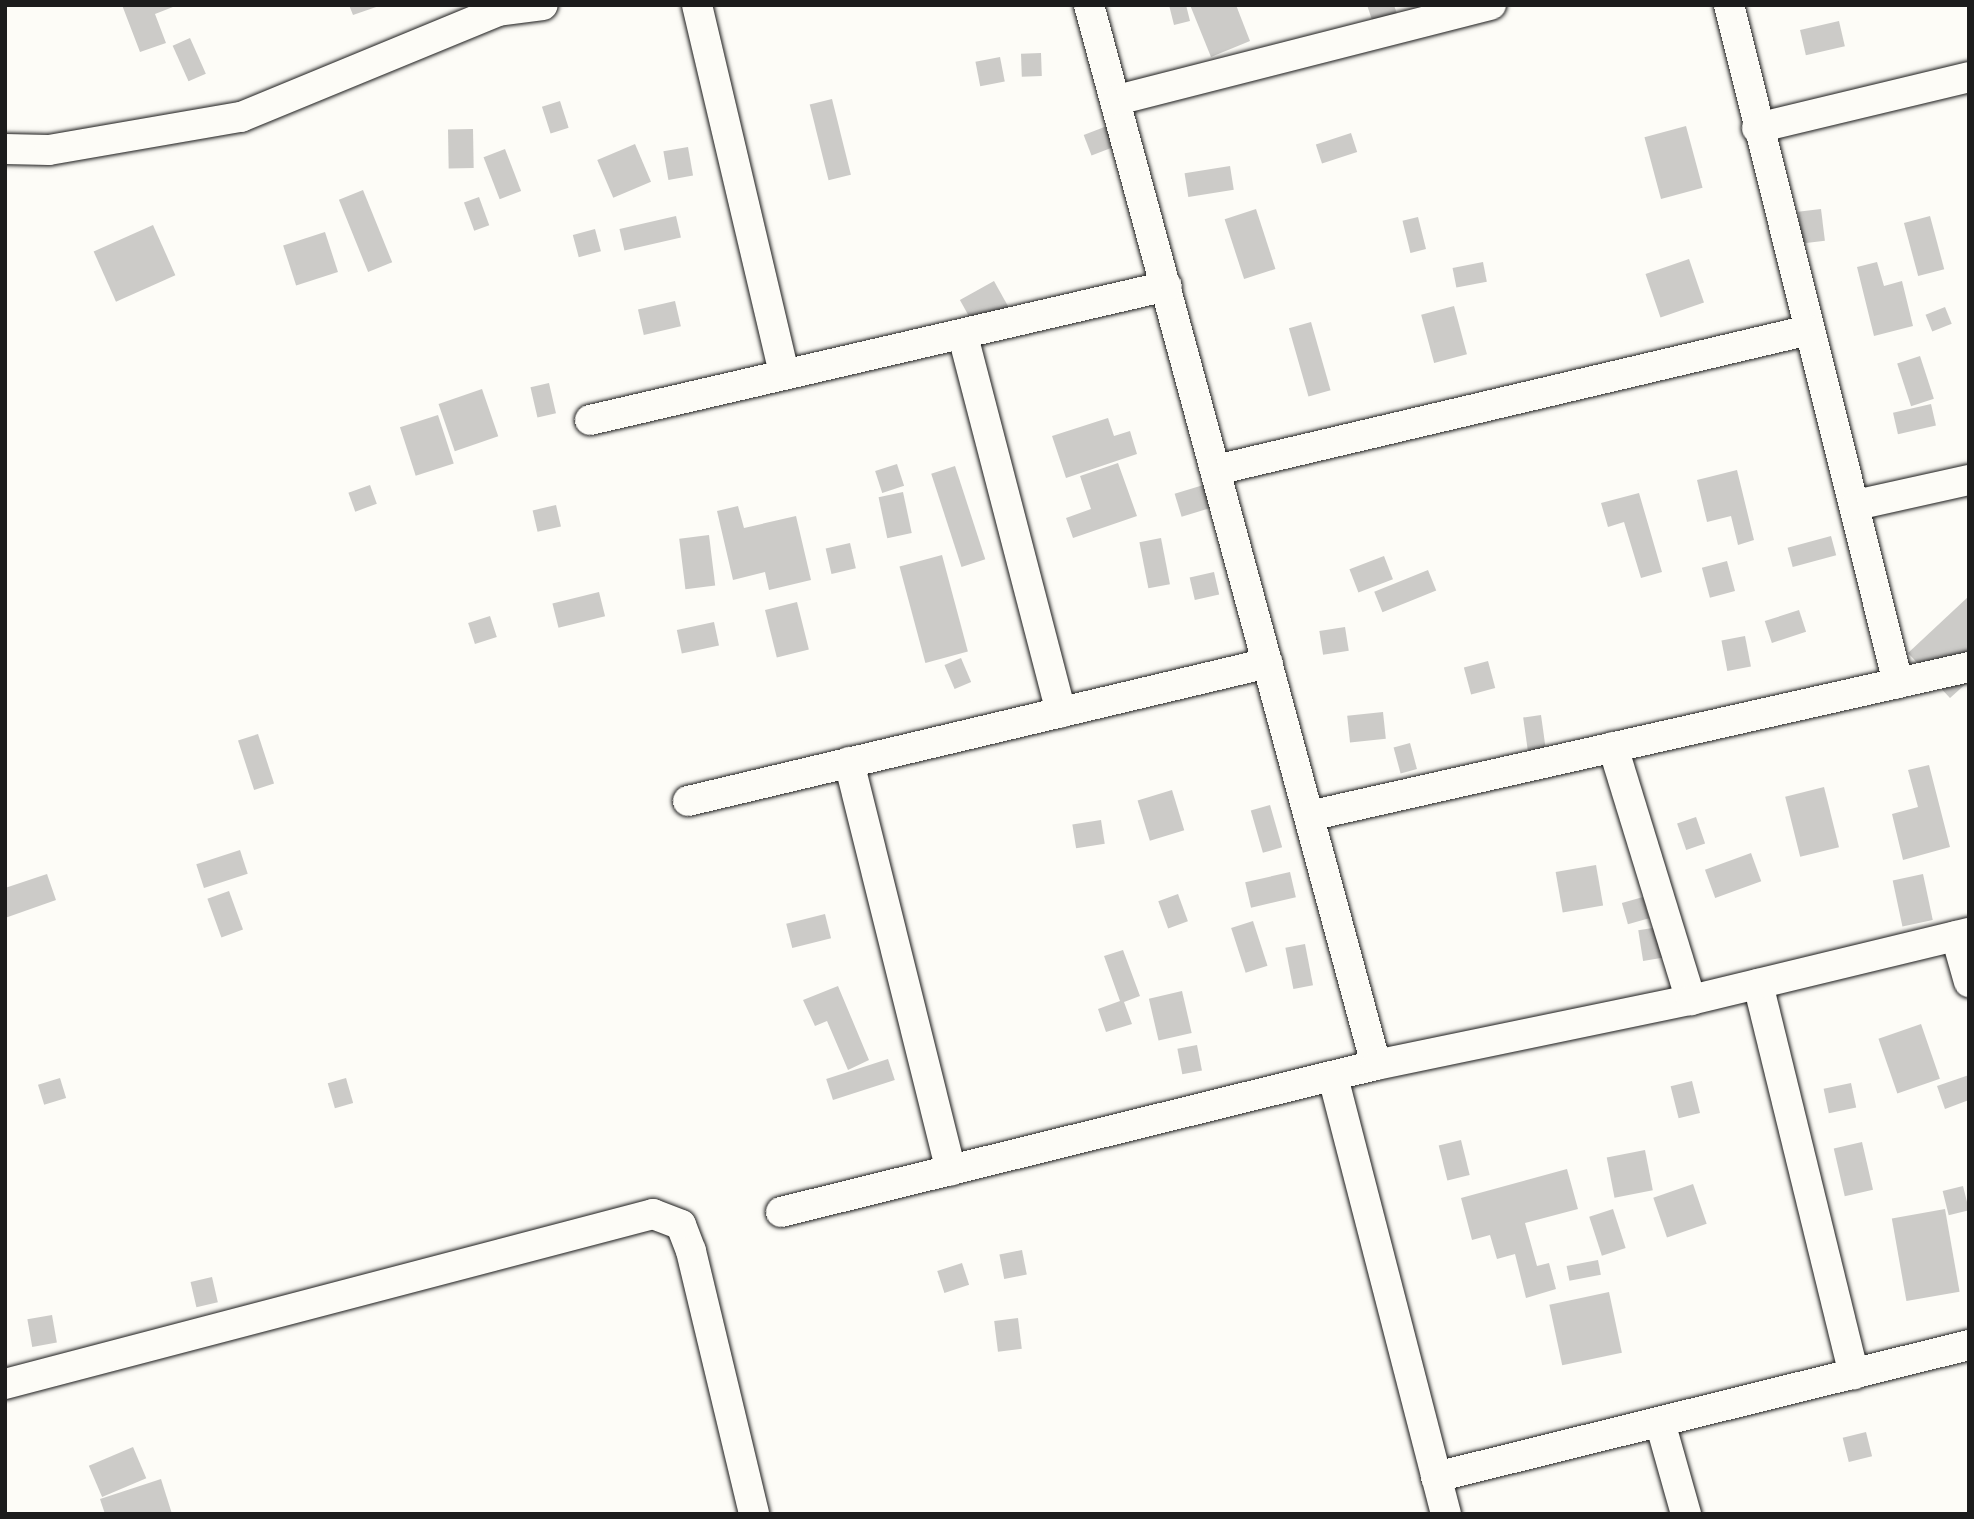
<!DOCTYPE html>
<style>
body{margin:0}
#map{position:relative;width:1974px;height:1519px;overflow:hidden;background:#fdfcf7;font-family:"Patrick Hand",sans-serif}
div>[style]{position:absolute}
[style*='--x']{left:calc(var(--x)*1px);top:calc(var(--y)*1px);width:calc(var(--w)*1px);rotate:calc(var(--a)*1deg)}
.building>*{inset:0;background:#cccbc8;transform-origin:0 0}
.roads{filter:drop-shadow(0 0 2px #1c1c1c) drop-shadow(0 0 2px #1c1c1c)}
.street>*{height:30px;margin:-15px;padding:0 15px;transform-origin:15px;border-radius:15px;background:#fdfcf7}
span{translate:-50% -50%;white-space:nowrap;text-align:center;line-height:1.15;-webkit-text-stroke:7px #fdfcf7;paint-order:stroke}
.frame{position:absolute;inset:0;border:7px solid #1c1c1c;pointer-events:none}
</style>
<div id="map">
<div class="building">
<i style="clip-path:polygon(122px 5px,178px 5px,155px 14px,166px 43px,140px 52px)"></i>
<i style="clip-path:polygon(349px 5px,379px 5px,379px 6px,353px 15px)"></i>
<i style="clip-path:polygon(1169px 5px,1186px 5px,1190px 21px,1174px 25px)"></i>
<i style="clip-path:polygon(1190px 5px,1236px 5px,1250px 41px,1211px 57px)"></i>
<i style="clip-path:polygon(1367px 5px,1394px 5px,1399px 20px,1375px 29px)"></i>
<i style="left:1839px;top:21px;width:26px;height:40px;rotate:77deg"></i>
<i style="left:190px;top:38px;width:39px;height:19px;rotate:66deg"></i>
<i style="left:1041px;top:53px;width:23px;height:20px;rotate:88deg"></i>
<i style="left:1000px;top:57px;width:25px;height:25px;rotate:79deg"></i>
<i style="left:832px;top:99px;width:78px;height:23px;rotate:76deg"></i>
<i style="left:560px;top:101px;width:28px;height:19px;rotate:72deg"></i>
<i style="left:1107px;top:126px;width:22px;height:25px;rotate:69deg"></i>
<i style="left:1686px;top:126px;width:64px;height:43px;rotate:75deg"></i>
<i style="left:473px;top:129px;width:39px;height:25px;rotate:89deg"></i>
<i style="left:1351px;top:133px;width:20px;height:37px;rotate:72deg"></i>
<i style="left:635px;top:144px;width:41px;height:41px;rotate:67deg"></i>
<i style="left:688px;top:147px;width:29px;height:25px;rotate:80deg"></i>
<i style="left:505px;top:149px;width:45px;height:23px;rotate:69deg"></i>
<i style="left:1230px;top:166px;width:24px;height:46px;rotate:81deg"></i>
<i style="left:363px;top:190px;width:78px;height:26px;rotate:68deg"></i>
<i style="left:479px;top:197px;width:30px;height:16px;rotate:70deg"></i>
<i style="left:1256px;top:209px;width:63px;height:33px;rotate:72deg"></i>
<i style="left:1821px;top:209px;width:32px;height:23px;rotate:83deg"></i>
<i style="left:676px;top:216px;width:22px;height:58px;rotate:77deg"></i>
<i style="left:1930px;top:216px;width:55px;height:27px;rotate:75deg"></i>
<i style="left:1418px;top:217px;width:33px;height:16px;rotate:76deg"></i>
<i style="left:153px;top:225px;width:55px;height:65px;rotate:66deg"></i>
<i style="left:595px;top:229px;width:23px;height:23px;rotate:75deg"></i>
<i style="left:325px;top:232px;width:42px;height:44px;rotate:72deg"></i>
<i style="left:1689px;top:259px;width:46px;height:46px;rotate:71deg"></i>
<i style="left:1483px;top:262px;width:20px;height:31px;rotate:79deg"></i>
<i style="clip-path:polygon(1877px 262px,1884px 286px,1902px 281px,1913px 326px,1874px 336px,1857px 267px)"></i>
<i style="left:994px;top:281px;width:33px;height:39px;rotate:61deg"></i>
<i style="left:675px;top:301px;width:26px;height:38px;rotate:77deg"></i>
<i style="left:1454px;top:306px;width:50px;height:34px;rotate:75deg"></i>
<i style="left:1945px;top:307px;width:18px;height:21px;rotate:68deg"></i>
<i style="left:1311px;top:322px;width:71px;height:23px;rotate:74deg"></i>
<i style="left:1920px;top:356px;width:45px;height:24px;rotate:72deg"></i>
<i style="left:549px;top:383px;width:31px;height:19px;rotate:77deg"></i>
<i style="left:482px;top:389px;width:50px;height:46px;rotate:71deg"></i>
<i style="left:1931px;top:404px;width:22px;height:39px;rotate:77deg"></i>
<i style="left:438px;top:415px;width:51px;height:40px;rotate:72deg"></i>
<i style="clip-path:polygon(1108px 418px,1114px 436px,1130px 431px,1137px 454px,1066px 478px,1052px 436px)"></i>
<i style="clip-path:polygon(1118px 463px,1137px 516px,1073px 538px,1066px 518px,1091px 509px,1080px 476px)"></i>
<i style="left:897px;top:464px;width:23px;height:23px;rotate:72deg"></i>
<i style="left:955px;top:466px;width:98px;height:25px;rotate:72deg"></i>
<i style="clip-path:polygon(1737px 470px,1754px 540px,1738px 545px,1731px 516px,1707px 522px,1697px 480px)"></i>
<i style="left:1210px;top:483px;width:24px;height:37px;rotate:73deg"></i>
<i style="left:370px;top:485px;width:20px;height:23px;rotate:70deg"></i>
<i style="left:903px;top:492px;width:42px;height:25px;rotate:78deg"></i>
<i style="clip-path:polygon(1639px 493px,1662px 572px,1641px 578px,1624px 522px,1608px 527px,1601px 503px)"></i>
<i style="left:556px;top:505px;width:22px;height:24px;rotate:77deg"></i>
<i style="clip-path:polygon(738px 506px,744px 528px,796px 516px,811px 580px,769px 590px,765px 572px,733px 580px,717px 511px)"></i>
<i style="left:709px;top:535px;width:51px;height:30px;rotate:83deg"></i>
<i style="left:1831px;top:536px;width:20px;height:45px;rotate:75deg"></i>
<i style="left:1161px;top:538px;width:47px;height:22px;rotate:79deg"></i>
<i style="left:850px;top:543px;width:26px;height:25px;rotate:77deg"></i>
<i style="left:942px;top:555px;width:100px;height:44px;rotate:75deg"></i>
<i style="left:1384px;top:556px;width:25px;height:37px;rotate:69deg"></i>
<i style="left:1727px;top:561px;width:31px;height:26px;rotate:75deg"></i>
<i style="left:1428px;top:570px;width:22px;height:58px;rotate:68deg"></i>
<i style="left:1214px;top:572px;width:23px;height:25px;rotate:77deg"></i>
<i style="left:599px;top:592px;width:25px;height:48px;rotate:76deg"></i>
<i style="clip-path:polygon(1969px 596px,1969px 681px,1950px 698px,1908px 653px)"></i>
<i style="left:797px;top:602px;width:49px;height:33px;rotate:76deg"></i>
<i style="left:1799px;top:610px;width:23px;height:36px;rotate:72deg"></i>
<i style="left:490px;top:616px;width:22px;height:23px;rotate:72deg"></i>
<i style="left:714px;top:622px;width:24px;height:38px;rotate:78deg"></i>
<i style="left:1345px;top:627px;width:24px;height:26px;rotate:81deg"></i>
<i style="left:1745px;top:636px;width:31px;height:24px;rotate:79deg"></i>
<i style="left:961px;top:658px;width:26px;height:18px;rotate:67deg"></i>
<i style="left:1488px;top:661px;width:28px;height:25px;rotate:75deg"></i>
<i style="left:1383px;top:712px;width:27px;height:36px;rotate:84deg"></i>
<i style="left:1541px;top:715px;width:36px;height:18px;rotate:82deg"></i>
<i style="left:258px;top:734px;width:52px;height:21px;rotate:72deg"></i>
<i style="left:1410px;top:743px;width:27px;height:17px;rotate:75deg"></i>
<i style="clip-path:polygon(1929px 765px,1950px 847px,1903px 860px,1892px 814px,1918px 807px,1908px 770px)"></i>
<i style="left:1824px;top:787px;width:62px;height:40px;rotate:76deg"></i>
<i style="left:1172px;top:790px;width:42px;height:36px;rotate:73deg"></i>
<i style="left:1270px;top:805px;width:44px;height:20px;rotate:74deg"></i>
<i style="left:1696px;top:817px;width:28px;height:20px;rotate:71deg"></i>
<i style="left:1101px;top:820px;width:24px;height:29px;rotate:81deg"></i>
<i style="left:240px;top:850px;width:25px;height:46px;rotate:72deg"></i>
<i style="left:1751px;top:853px;width:30px;height:49px;rotate:70deg"></i>
<i style="left:1596px;top:865px;width:41px;height:41px;rotate:80deg"></i>
<i style="left:1290px;top:872px;width:26px;height:46px;rotate:77deg"></i>
<i style="clip-path:polygon(47px 874px,56px 900px,5px 918px,5px 888px)"></i>
<i style="left:1923px;top:874px;width:47px;height:31px;rotate:78deg"></i>
<i style="left:229px;top:891px;width:41px;height:23px;rotate:70deg"></i>
<i style="left:1178px;top:894px;width:29px;height:21px;rotate:70deg"></i>
<i style="left:1643px;top:897px;width:22px;height:22px;rotate:74deg"></i>
<i style="left:825px;top:914px;width:25px;height:40px;rotate:76deg"></i>
<i style="left:1253px;top:921px;width:47px;height:23px;rotate:72deg"></i>
<i style="left:1659px;top:927px;width:31px;height:21px;rotate:81deg"></i>
<i style="left:1305px;top:944px;width:42px;height:20px;rotate:79deg"></i>
<i style="clip-path:polygon(1123px 950px,1140px 996px,1124px 1002px,1132px 1024px,1106px 1032px,1098px 1009px,1120px 1001px,1104px 956px)"></i>
<i style="clip-path:polygon(838px 986px,869px 1060px,848px 1070px,827px 1021px,815px 1026px,803px 1000px)"></i>
<i style="left:1182px;top:991px;width:43px;height:34px;rotate:77deg"></i>
<i style="left:1921px;top:1024px;width:58px;height:45px;rotate:71deg"></i>
<i style="left:1197px;top:1045px;width:26px;height:20px;rotate:79deg"></i>
<i style="left:888px;top:1059px;width:22px;height:65px;rotate:72deg"></i>
<i style="clip-path:polygon(1969px 1075px,1969px 1100px,1945px 1109px,1937px 1086px)"></i>
<i style="left:60px;top:1078px;width:21px;height:23px;rotate:73deg"></i>
<i style="left:346px;top:1078px;width:26px;height:19px;rotate:74deg"></i>
<i style="left:1692px;top:1081px;width:33px;height:22px;rotate:76deg"></i>
<i style="left:1851px;top:1083px;width:25px;height:28px;rotate:78deg"></i>
<i style="left:1461px;top:1140px;width:36px;height:23px;rotate:76deg"></i>
<i style="left:1862px;top:1142px;width:49px;height:29px;rotate:77deg"></i>
<i style="left:1645px;top:1150px;width:41px;height:39px;rotate:79deg"></i>
<i style="clip-path:polygon(1567px 1169px,1578px 1209px,1525px 1223px,1537px 1266px,1549px 1263px,1556px 1289px,1526px 1298px,1515px 1254px,1497px 1259px,1490px 1235px,1472px 1240px,1461px 1198px)"></i>
<i style="left:1693px;top:1184px;width:42px;height:42px;rotate:71deg"></i>
<i style="left:1963px;top:1186px;width:25px;height:21px;rotate:76deg"></i>
<i style="left:1613px;top:1209px;width:41px;height:25px;rotate:72deg"></i>
<i style="left:1945px;top:1209px;width:84px;height:54px;rotate:80deg"></i>
<i style="left:1022px;top:1250px;width:25px;height:23px;rotate:79deg"></i>
<i style="left:1598px;top:1260px;width:15px;height:32px;rotate:79deg"></i>
<i style="left:962px;top:1263px;width:23px;height:26px;rotate:72deg"></i>
<i style="left:212px;top:1277px;width:26px;height:22px;rotate:77deg"></i>
<i style="left:1609px;top:1292px;width:62px;height:61px;rotate:78deg"></i>
<i style="left:52px;top:1315px;width:28px;height:25px;rotate:80deg"></i>
<i style="left:1018px;top:1318px;width:31px;height:24px;rotate:83deg"></i>
<i style="left:1866px;top:1432px;width:25px;height:24px;rotate:76deg"></i>
<i style="left:133px;top:1447px;width:34px;height:48px;rotate:67deg"></i>
<i style="clip-path:polygon(161px 1479px,172px 1514px,105px 1514px,100px 1499px)"></i>
</div>
<div class="roads">
<div class="street">
<i style="--x:697;--y:5;--w:379;--a:76.7"></i>
<i style="--x:1089;--y:5;--w:1098;--a:74.85"></i>
<i style="--x:1729;--y:5;--w:699;--a:76"></i>
<i style="--x:1117;--y:100;--w:386;--a:-14.3"></i>
<i style="--x:1757;--y:128;--w:218;--a:-13.5"></i>
<i style="--x:5;--y:149;--w:44;--a:1.3"></i>
<i style="--x:49;--y:150;--w:195;--a:-9.8"></i>
<i style="--x:241;--y:117;--w:278;--a:-22.4"></i>
<i style="--x:498;--y:11;--w:45;--a:-7.6"></i>
<i style="--x:963;--y:336;--w:389;--a:75.4"></i>
<i style="--x:590;--y:420;--w:592;--a:-13.07"></i>
<i style="--x:1216;--y:470;--w:609;--a:-13.28"></i>
<i style="--x:1856;--y:505;--w:116;--a:-12.5"></i>
<i style="--x:1613;--y:747;--w:265;--a:72.9"></i>
<i style="--x:849;--y:762;--w:421;--a:76"></i>
<i style="--x:688;--y:801;--w:596;--a:-13.38"></i>
<i style="--x:1309;--y:816;--w:677;--a:-12.72"></i>
<i style="--x:1956;--y:936;--w:48;--a:74.2"></i>
<i style="--x:1758;--y:984;--w:402;--a:76.2"></i>
<i style="--x:1333;--y:1077;--w:451;--a:75.5"></i>
<i style="--x:781;--y:1212;--w:613;--a:-13.88"></i>
<i style="--x:1376;--y:1065;--w:322;--a:-11.7"></i>
<i style="--x:1691;--y:1000;--w:286;--a:-13.6"></i>
<i style="--x:5;--y:1384;--w:670;--a:-14.7"></i>
<i style="--x:653;--y:1214;--w:30;--a:21"></i>
<i style="--x:681;--y:1225;--w:28;--a:69"></i>
<i style="--x:691;--y:1251;--w:270;--a:76.5"></i>
<i style="--x:1660;--y:1422;--w:96;--a:74.2"></i>
<i style="--x:1436;--y:1477;--w:549;--a:-13.91"></i>
</div>
</div>
<div class="frame"></div>
</div>
